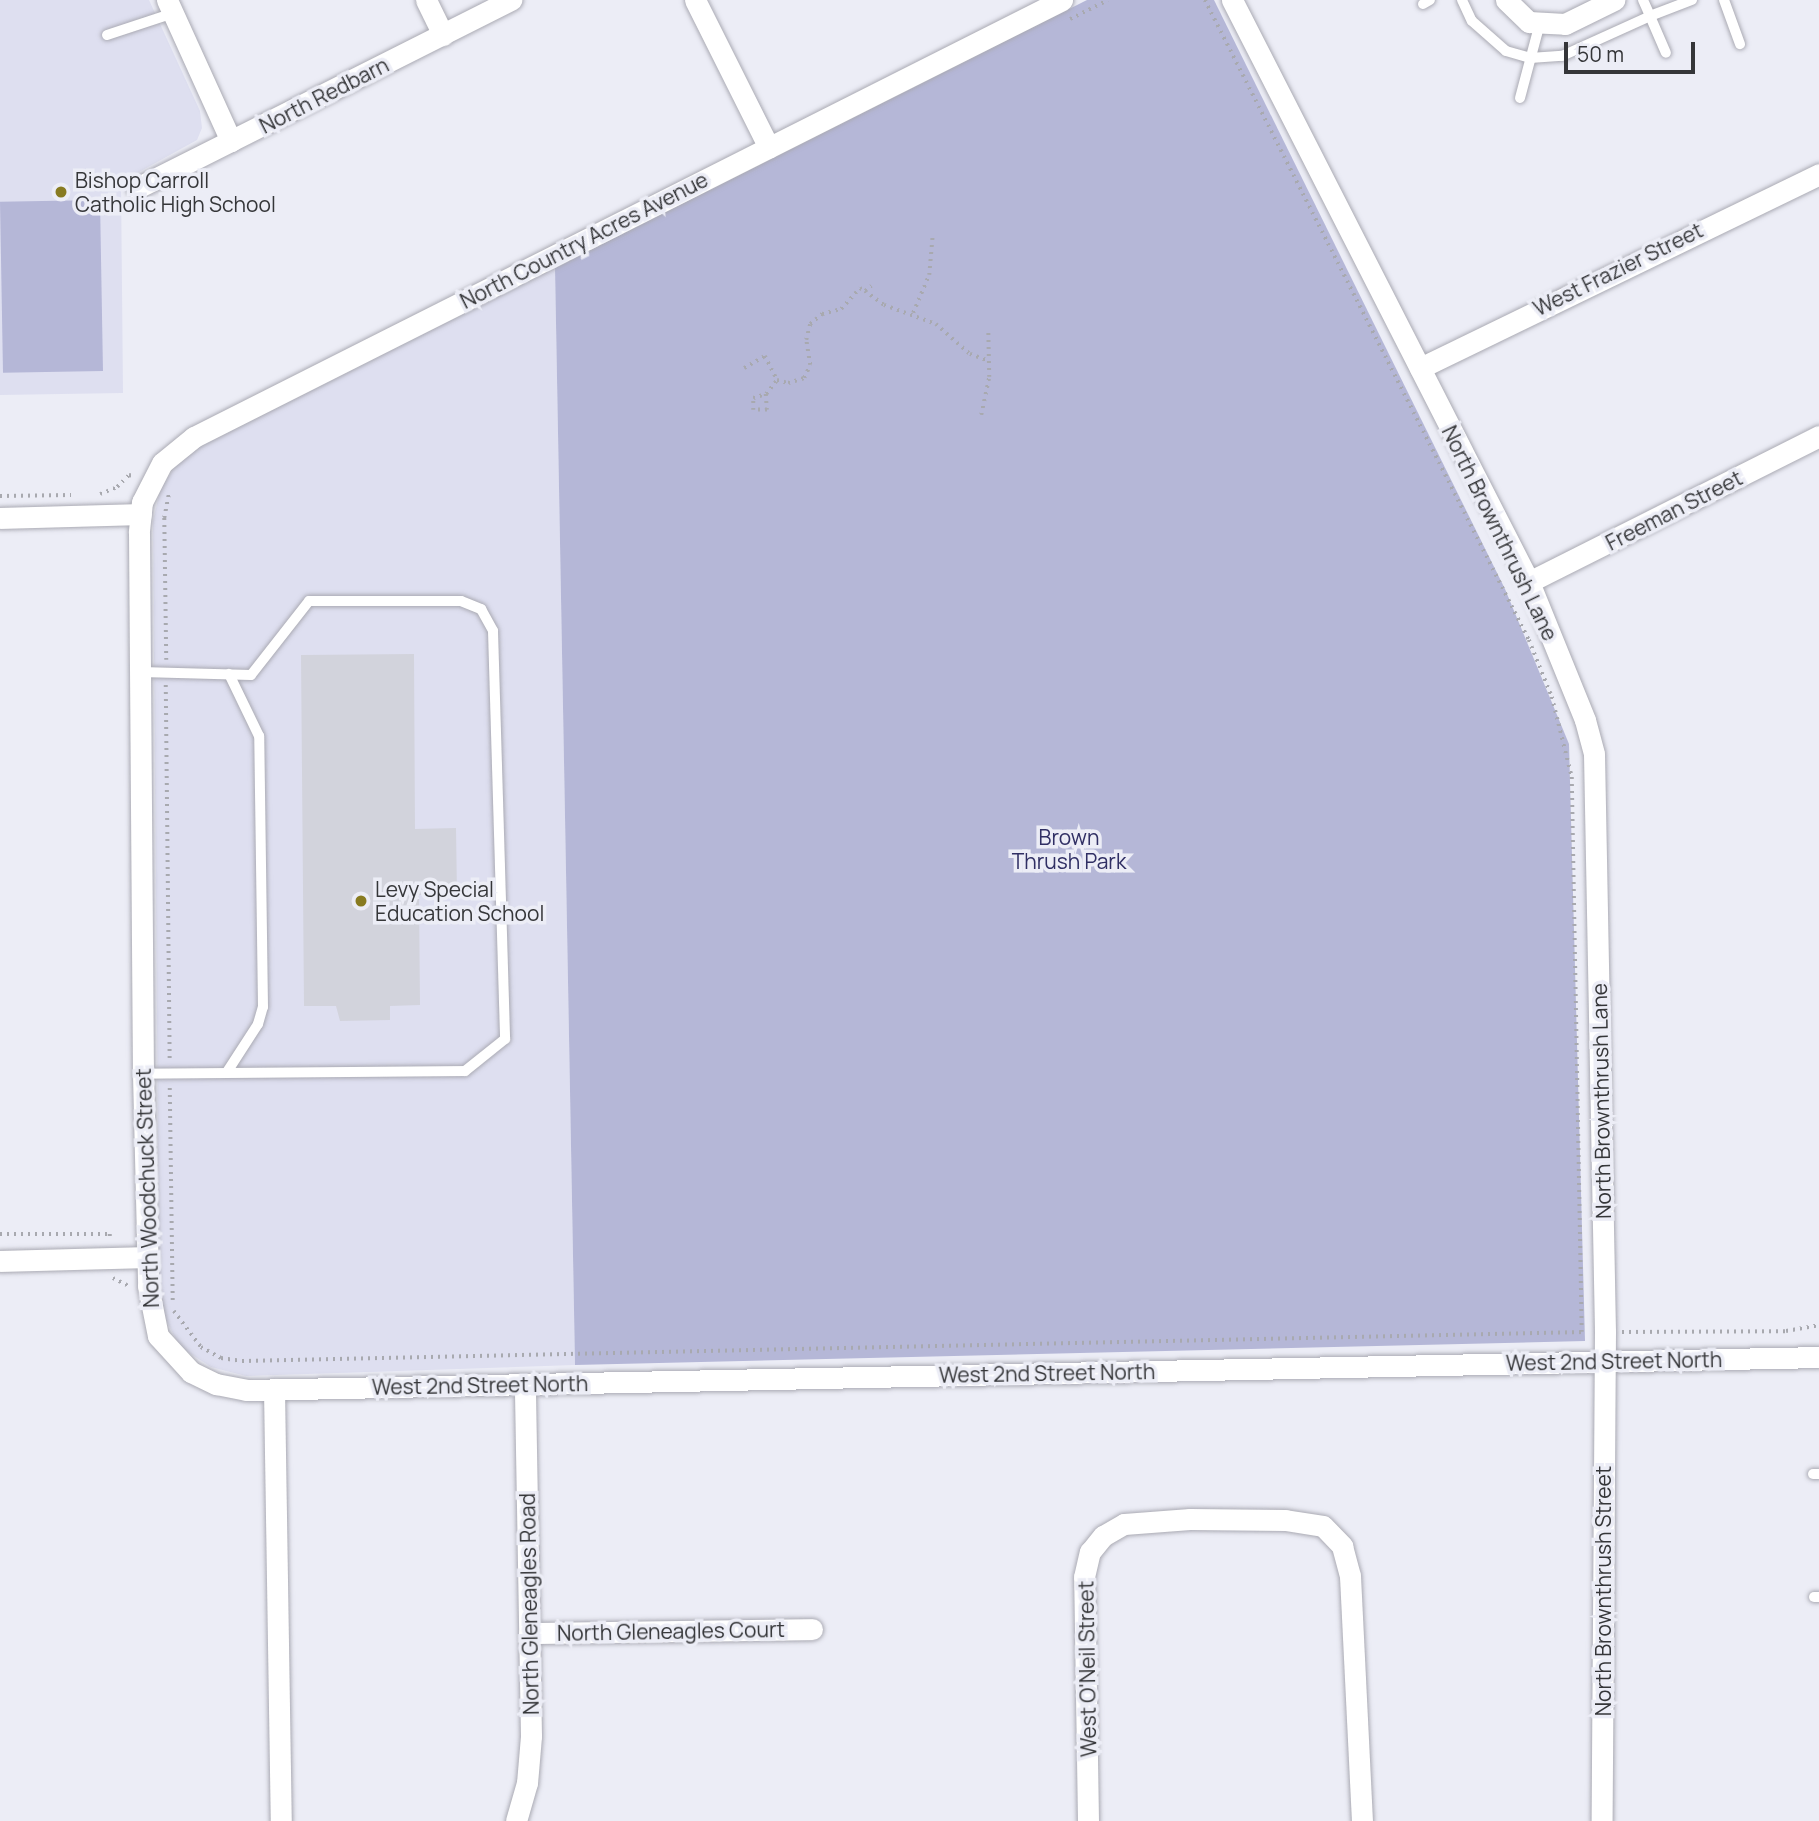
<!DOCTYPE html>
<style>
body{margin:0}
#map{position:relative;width:1819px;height:1821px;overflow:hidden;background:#ecedf6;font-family:Manrope,sans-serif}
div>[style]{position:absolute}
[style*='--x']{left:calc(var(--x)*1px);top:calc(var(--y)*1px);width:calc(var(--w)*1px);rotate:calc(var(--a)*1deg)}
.built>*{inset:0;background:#dedff0}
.green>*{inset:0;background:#b5b7d7;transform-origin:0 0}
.building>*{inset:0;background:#d2d3dc}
.path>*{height:3.5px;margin-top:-1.75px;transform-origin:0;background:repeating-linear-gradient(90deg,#a8a9af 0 2px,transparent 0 7px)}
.roads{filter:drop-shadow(0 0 2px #aaaab3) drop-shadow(0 0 2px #aaaab3)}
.lane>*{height:10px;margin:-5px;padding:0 5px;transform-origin:5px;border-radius:5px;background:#fff}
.street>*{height:21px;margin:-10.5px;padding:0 10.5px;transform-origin:10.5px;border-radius:10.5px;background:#fff}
.dots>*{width:19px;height:19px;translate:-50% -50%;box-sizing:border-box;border:4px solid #ecedf6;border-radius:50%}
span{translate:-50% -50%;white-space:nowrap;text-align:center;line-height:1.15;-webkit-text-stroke:7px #ecedf6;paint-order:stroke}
.street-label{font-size:21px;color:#353639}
.poi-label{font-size:21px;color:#353639}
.left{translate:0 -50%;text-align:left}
.park-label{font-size:21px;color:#302f64}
.scale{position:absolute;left:1564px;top:42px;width:131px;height:32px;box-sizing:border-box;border:4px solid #353639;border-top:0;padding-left:9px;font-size:21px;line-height:24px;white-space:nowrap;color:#353639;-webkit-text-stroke:5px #ecedf6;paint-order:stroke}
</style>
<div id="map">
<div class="built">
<i style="clip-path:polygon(0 0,149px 0,200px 111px,202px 128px,197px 140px,121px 182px,123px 393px,0 395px)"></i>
<i style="clip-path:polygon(555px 268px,575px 1365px,246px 1376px,211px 1367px,180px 1347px,165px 1318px,159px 1281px,153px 521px,160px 490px,174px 468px,200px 446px)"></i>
</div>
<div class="green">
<i style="clip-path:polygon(1087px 0,1214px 0,1505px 589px,1569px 744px,1585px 1341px,575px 1365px,555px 268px)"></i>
<i style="left:100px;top:200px;width:171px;height:100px;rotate:89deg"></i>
</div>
<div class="building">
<i style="clip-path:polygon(414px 654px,415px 829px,456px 828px,457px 895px,419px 895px,420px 1005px,390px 1006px,390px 1020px,340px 1021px,336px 1006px,304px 1006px,301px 655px)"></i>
</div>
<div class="path">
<i style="--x:1205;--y:0;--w:717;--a:63.15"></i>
<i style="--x:1529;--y:640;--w:61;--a:68"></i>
<i style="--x:1552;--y:697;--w:82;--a:76"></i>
<i style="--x:1572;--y:777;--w:555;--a:88.97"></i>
<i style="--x:1070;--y:19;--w:42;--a:-26.6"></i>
<i style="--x:865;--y:291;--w:24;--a:36"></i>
<i style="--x:884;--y:305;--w:55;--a:20.1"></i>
<i style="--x:936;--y:324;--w:45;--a:41.4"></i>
<i style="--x:970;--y:354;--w:20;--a:20"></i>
<i style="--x:913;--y:313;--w:41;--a:-67.2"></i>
<i style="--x:929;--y:275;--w:38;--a:-85"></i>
<i style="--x:744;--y:368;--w:24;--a:-30"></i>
<i style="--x:765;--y:356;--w:27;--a:63"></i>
<i style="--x:777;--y:380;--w:11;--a:15"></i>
<i style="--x:788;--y:383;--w:17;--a:-17"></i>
<i style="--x:804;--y:378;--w:14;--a:-65"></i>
<i style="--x:810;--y:365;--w:25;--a:-99"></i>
<i style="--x:806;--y:340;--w:16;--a:-76"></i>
<i style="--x:810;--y:324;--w:16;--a:-40"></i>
<i style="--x:822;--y:314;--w:20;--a:-15"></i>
<i style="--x:841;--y:309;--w:28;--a:-48"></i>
<i style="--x:860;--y:288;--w:6;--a:31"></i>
<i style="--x:865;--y:291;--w:8;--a:-40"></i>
<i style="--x:766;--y:394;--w:16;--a:86"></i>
<i style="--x:767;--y:410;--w:14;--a:180"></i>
<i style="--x:753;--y:410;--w:12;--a:-90"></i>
<i style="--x:753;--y:398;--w:14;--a:-17"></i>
<i style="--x:766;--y:394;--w:18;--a:-52"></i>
<i style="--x:981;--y:415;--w:39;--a:-78"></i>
<i style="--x:989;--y:377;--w:46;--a:-91.2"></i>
<i style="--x:100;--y:494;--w:18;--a:-22"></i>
<i style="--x:117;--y:487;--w:17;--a:-45"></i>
<i style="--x:129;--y:475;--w:5;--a:11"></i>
<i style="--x:0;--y:496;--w:71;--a:-0.8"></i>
<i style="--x:166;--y:660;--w:142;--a:-90.8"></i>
<i style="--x:164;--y:518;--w:25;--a:-79"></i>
<i style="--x:166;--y:685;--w:377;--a:89.4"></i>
<i style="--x:170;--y:1088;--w:216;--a:89.2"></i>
<i style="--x:0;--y:1234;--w:110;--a:0"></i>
<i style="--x:110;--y:1234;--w:7;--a:90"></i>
<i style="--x:113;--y:1278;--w:20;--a:27"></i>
<i style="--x:174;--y:1311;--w:45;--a:53.1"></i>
<i style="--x:201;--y:1347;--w:23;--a:29"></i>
<i style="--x:221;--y:1358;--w:21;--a:8"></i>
<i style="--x:242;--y:1361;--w:1344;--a:-1.24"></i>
<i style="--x:1622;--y:1332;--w:164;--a:-0.3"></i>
<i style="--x:1786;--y:1331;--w:34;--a:-10"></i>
</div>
<div class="roads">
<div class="lane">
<i style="--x:1462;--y:0;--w:23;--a:65"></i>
<i style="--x:1472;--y:21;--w:45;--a:41.4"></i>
<i style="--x:1506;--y:51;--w:25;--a:16"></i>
<i style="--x:1530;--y:58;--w:32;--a:-4"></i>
<i style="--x:1562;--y:56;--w:97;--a:-24.4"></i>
<i style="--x:1650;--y:16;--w:40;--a:66.6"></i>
<i style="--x:1643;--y:0;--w:17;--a:66"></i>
<i style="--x:1650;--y:16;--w:45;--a:-20.9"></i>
<i style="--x:1724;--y:0;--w:47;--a:70"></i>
<i style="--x:1423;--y:4;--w:8;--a:-30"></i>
<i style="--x:107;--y:35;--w:67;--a:-18.2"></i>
<i style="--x:1520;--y:98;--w:78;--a:-75.1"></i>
<i style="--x:141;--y:672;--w:110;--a:1.6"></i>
<i style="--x:251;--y:675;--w:94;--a:-51.9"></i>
<i style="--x:309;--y:601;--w:152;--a:0"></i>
<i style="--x:461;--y:601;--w:22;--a:22"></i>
<i style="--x:481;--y:609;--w:25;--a:61"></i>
<i style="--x:493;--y:631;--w:408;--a:88.3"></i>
<i style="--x:505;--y:1039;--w:51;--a:141.3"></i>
<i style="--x:465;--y:1071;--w:322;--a:179.5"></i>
<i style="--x:227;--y:1072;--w:57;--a:-57.1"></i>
<i style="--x:258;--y:1024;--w:18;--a:-74"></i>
<i style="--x:263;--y:1007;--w:271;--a:-90.8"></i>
<i style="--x:259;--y:736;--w:69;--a:-115.8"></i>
<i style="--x:1813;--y:1474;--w:6;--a:0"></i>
<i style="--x:1814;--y:1597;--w:5;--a:0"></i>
</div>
<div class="street">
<i style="--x:167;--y:0;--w:155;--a:65.6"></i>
<i style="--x:426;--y:0;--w:39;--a:64"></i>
<i style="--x:695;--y:0;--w:165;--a:63.4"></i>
<i style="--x:1062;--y:0;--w:972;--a:153.28"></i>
<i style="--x:194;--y:437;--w:41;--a:140.9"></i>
<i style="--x:162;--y:463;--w:44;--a:117.1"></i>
<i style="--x:142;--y:502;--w:31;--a:96"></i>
<i style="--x:139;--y:533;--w:541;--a:89.58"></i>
<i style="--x:143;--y:1074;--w:212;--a:88.6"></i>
<i style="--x:148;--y:1286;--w:51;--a:78.7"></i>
<i style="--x:158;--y:1336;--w:49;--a:47.5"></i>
<i style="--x:191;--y:1372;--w:28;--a:26"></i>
<i style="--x:216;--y:1384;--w:31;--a:11"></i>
<i style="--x:246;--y:1390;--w:1573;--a:-1.2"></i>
<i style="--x:1232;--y:0;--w:653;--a:62.96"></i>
<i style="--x:1529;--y:582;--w:149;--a:67.9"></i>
<i style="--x:1585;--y:720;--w:35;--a:75"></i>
<i style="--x:1594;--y:754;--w:578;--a:88.91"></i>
<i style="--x:1605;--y:1332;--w:489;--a:90.4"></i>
<i style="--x:1506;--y:0;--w:32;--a:44"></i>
<i style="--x:1529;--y:22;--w:36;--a:3"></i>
<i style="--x:1565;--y:24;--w:55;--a:-26.1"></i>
<i style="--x:137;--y:188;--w:419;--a:-26.7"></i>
<i style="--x:1420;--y:368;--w:444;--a:-25.9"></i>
<i style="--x:0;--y:518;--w:141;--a:-1.6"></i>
<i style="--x:1529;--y:582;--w:325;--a:-26.7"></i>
<i style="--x:0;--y:1261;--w:148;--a:-1.5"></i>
<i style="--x:274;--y:1389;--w:432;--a:89.1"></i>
<i style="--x:529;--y:1633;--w:283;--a:-0.8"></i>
<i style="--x:516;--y:1821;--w:40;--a:-74"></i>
<i style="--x:527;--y:1783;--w:47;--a:-85.1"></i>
<i style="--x:531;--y:1736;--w:351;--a:-91"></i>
<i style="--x:1088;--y:1821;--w:244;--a:-90.9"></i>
<i style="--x:1084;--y:1577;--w:26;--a:-77"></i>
<i style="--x:1090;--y:1552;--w:21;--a:-51"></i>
<i style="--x:1103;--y:1536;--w:24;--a:-30"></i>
<i style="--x:1124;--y:1524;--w:66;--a:-4.3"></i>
<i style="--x:1190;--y:1519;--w:95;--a:0.6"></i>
<i style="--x:1285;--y:1520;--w:38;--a:9"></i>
<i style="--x:1323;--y:1526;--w:28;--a:46"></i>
<i style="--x:1342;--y:1546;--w:31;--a:75"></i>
<i style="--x:1350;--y:1576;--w:245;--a:87.2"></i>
</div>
</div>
<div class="dots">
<i style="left:61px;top:192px;background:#887b21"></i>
<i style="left:361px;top:901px;background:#887b21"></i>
</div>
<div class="street-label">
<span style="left:324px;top:95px;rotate:-27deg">North Redbarn</span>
<span style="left:584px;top:240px;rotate:-27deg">North Country Acres Avenue</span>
<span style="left:1618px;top:269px;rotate:-26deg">West Frazier Street</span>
<span style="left:1674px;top:510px;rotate:-27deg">Freeman Street</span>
<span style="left:1500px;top:533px;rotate:64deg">North Brownthrush Lane</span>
<span style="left:1601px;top:1101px;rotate:-91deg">North Brownthrush Lane</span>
<span style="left:147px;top:1188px;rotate:-92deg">North Woodchuck Street</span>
<span style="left:1614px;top:1361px;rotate:-1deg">West 2nd Street North</span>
<span style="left:1047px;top:1373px;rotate:-1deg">West 2nd Street North</span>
<span style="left:480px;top:1385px;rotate:-1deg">West 2nd Street North</span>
<span style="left:1603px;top:1591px;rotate:-90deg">North Brownthrush Street</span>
<span style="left:529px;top:1604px;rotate:-91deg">North Gleneagles Road</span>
<span style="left:671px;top:1631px;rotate:-1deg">North Gleneagles Court</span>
<span style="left:1087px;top:1669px;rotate:-91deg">West O'Neil Street</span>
</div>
<div class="poi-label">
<span class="left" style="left:75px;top:192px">Bishop Carroll<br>Catholic High School</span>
<span class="left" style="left:375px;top:901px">Levy Special<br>Education School</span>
</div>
<div class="park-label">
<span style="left:1069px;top:849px">Brown<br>Thrush Park</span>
</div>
<div class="scale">50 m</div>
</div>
